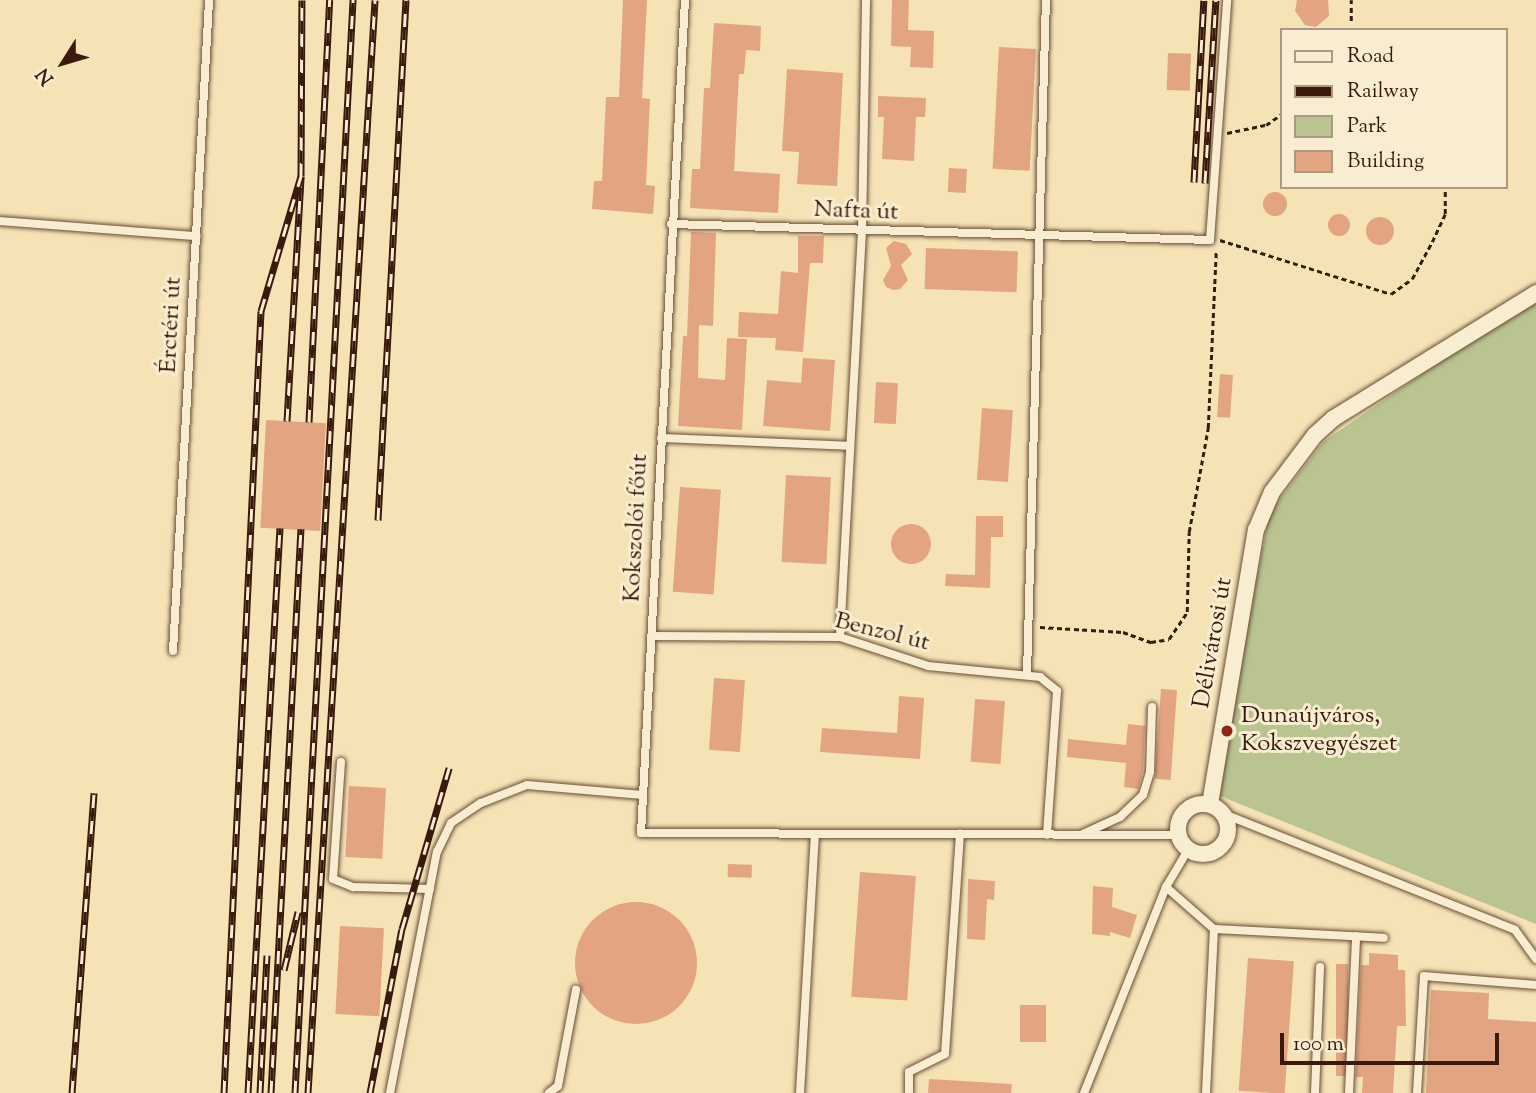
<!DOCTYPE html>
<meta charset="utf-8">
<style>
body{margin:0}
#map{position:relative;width:1536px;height:1093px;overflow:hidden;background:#f5e3b6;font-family:"Sorts Mill Goudy",serif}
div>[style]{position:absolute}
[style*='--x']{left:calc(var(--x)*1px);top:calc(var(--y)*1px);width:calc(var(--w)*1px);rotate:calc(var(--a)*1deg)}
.green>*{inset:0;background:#b9c490}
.building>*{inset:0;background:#e3a481;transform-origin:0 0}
.round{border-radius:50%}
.path>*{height:2.5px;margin-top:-1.25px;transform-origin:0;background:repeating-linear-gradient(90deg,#3a1a0c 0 5px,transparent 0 8.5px)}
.roads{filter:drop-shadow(0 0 2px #694c36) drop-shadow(0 0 2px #694c36)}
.lane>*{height:8px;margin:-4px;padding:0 4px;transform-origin:4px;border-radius:4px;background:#f8edd0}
.street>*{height:16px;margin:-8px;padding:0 8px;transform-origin:8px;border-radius:8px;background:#f8edd0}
.street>.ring{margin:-8px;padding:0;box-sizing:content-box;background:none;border:16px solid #f8edd0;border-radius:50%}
.rail>*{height:7px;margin-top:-3.5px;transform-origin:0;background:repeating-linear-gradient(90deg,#f8edd0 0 13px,#3a1a0c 0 26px);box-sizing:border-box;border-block:2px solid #3a1a0c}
.dots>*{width:19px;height:19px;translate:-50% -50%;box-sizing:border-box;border:4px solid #f8edd0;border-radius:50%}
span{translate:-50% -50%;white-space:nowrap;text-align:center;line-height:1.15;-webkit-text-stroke:6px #f8edd0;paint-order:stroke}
.street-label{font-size:24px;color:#3a1a0c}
.poi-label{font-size:24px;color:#3a1a0c}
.left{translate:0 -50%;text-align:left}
.legend{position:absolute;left:1280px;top:28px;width:228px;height:161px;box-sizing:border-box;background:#f8edd0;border:2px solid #ac9982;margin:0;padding:9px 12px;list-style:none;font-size:21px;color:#3a1a0c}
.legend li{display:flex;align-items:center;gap:14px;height:35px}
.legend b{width:35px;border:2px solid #ac9982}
.north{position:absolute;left:28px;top:28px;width:70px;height:70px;-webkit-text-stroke:5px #f8edd0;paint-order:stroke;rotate:233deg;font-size:19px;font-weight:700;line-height:28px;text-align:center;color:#3a1a0c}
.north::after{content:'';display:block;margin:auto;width:24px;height:32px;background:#3a1a0c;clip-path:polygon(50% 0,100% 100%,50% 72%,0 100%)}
.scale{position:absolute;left:1280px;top:1033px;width:219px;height:32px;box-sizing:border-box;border:4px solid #3a1a0c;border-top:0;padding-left:9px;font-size:21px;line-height:24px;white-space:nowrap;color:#3a1a0c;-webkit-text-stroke:5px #f8edd0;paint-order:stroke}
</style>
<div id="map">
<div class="green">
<i style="clip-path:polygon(1536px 296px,1536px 924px,1213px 793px,1270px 512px,1323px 442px)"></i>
</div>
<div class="building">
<i style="clip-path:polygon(623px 0,647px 0,642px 98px,650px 99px,646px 185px,655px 186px,653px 214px,592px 209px,594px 181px,602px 181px,606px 97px,619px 97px)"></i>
<i style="clip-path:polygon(892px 0,909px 0,908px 30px,934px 31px,933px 68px,910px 67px,911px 47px,891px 46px)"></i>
<i style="clip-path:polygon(1297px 0,1328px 0,1329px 16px,1316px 27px,1305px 25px,1295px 11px)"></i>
<i style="clip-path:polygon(714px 23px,761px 26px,760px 51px,746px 50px,744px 74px,739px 74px,734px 171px,780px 174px,778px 213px,690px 208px,692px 169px,700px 169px,704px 88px,710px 88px)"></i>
<i style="left:999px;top:47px;width:37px;height:122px;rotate:3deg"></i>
<i style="left:1168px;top:53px;width:23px;height:37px;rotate:2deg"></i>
<i style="clip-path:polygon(787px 69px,843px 73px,837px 186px,797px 184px,799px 152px,782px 151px)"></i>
<i style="clip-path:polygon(878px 96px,926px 98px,925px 117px,916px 117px,914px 161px,882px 159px,884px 117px,878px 117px)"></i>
<i style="left:949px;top:168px;width:18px;height:24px;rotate:3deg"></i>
<i class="round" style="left:1263px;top:192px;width:24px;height:24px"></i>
<i class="round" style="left:1328px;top:214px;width:22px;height:22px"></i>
<i class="round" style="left:1366px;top:217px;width:28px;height:28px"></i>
<i style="clip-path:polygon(691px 232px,716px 233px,713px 326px,699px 325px,698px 378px,725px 380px,727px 338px,747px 339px,742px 430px,678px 426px,683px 336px,687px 336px)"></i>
<i style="clip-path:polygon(798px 236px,824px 236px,823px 263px,810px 263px,803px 352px,775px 350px,776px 338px,738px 337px,739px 312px,778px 314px,781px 271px,798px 273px)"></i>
<i style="clip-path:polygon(894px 241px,906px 244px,912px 254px,901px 265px,908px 280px,900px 289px,893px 290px,886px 287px,883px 280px,891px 266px,886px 248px)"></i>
<i style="left:926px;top:248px;width:92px;height:41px;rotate:2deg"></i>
<i style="clip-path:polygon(803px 358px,835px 360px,830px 431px,763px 426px,767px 380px,801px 383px)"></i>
<i style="left:1220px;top:374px;width:13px;height:43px;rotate:4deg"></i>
<i style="left:876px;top:382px;width:22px;height:41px;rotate:3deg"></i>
<i style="left:982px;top:408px;width:31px;height:72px;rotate:4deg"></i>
<i style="left:266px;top:420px;width:60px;height:108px;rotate:3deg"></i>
<i style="left:786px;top:475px;width:45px;height:87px;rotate:3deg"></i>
<i style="left:680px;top:487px;width:41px;height:105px;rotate:4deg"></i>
<i style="clip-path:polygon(976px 516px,1003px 516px,1003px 537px,991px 537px,990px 588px,945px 586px,946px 574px,975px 575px)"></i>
<i class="round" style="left:891px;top:524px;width:40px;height:40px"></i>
<i style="left:714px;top:678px;width:31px;height:72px;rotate:4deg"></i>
<i style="left:1161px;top:689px;width:16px;height:90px;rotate:4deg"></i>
<i style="clip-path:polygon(899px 696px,924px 698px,920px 759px,820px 752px,822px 728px,897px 733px)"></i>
<i style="left:975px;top:699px;width:30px;height:63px;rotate:4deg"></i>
<i style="clip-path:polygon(1128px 724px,1145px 726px,1143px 771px,1138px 789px,1124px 787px,1126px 763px,1067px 757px,1068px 739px,1126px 745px)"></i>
<i style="left:349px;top:786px;width:37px;height:71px;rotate:3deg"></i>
<i style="left:728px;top:864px;width:24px;height:13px;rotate:2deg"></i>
<i style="left:860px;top:872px;width:56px;height:125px;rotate:4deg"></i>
<i style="clip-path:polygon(968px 879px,995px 881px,994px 900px,987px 899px,985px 940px,967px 939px)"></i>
<i style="clip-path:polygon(1093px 886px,1113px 888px,1112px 907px,1137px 915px,1130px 938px,1110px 932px,1110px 936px,1092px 934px)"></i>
<i class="round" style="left:575px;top:902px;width:122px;height:122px"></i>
<i style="left:340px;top:926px;width:44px;height:88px;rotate:3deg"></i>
<i style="clip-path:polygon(1369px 953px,1398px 955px,1398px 970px,1405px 970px,1406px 1026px,1397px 1026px,1393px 1093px,1362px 1093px,1363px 1077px,1356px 1077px,1361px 965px,1369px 965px)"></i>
<i style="left:1248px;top:958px;width:46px;height:133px;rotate:4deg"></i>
<i style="left:1336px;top:964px;width:12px;height:112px"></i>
<i style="clip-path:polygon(1431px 990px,1489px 993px,1488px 1019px,1536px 1022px,1536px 1093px,1426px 1093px)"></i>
<i style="left:1020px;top:1005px;width:26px;height:37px"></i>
<i style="clip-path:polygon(929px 1079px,1012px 1084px,1011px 1093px,928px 1093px)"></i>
</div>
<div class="path">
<i style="--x:1351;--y:21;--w:21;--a:-90"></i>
<i style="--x:1227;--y:133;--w:40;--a:-12"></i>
<i style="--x:1266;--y:125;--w:19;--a:-35"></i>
<i style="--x:1220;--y:240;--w:179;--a:17.5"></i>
<i style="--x:1391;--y:294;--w:26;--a:-36"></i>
<i style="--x:1412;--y:279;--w:42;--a:-61.6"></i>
<i style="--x:1432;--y:242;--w:31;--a:-65"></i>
<i style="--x:1445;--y:214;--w:27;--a:-90"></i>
<i style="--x:1040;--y:627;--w:83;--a:3.4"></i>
<i style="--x:1123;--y:632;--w:30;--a:20"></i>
<i style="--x:1151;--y:642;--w:18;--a:-9"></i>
<i style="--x:1169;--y:639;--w:32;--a:-56"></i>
<i style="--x:1187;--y:612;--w:80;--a:-88.6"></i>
<i style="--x:1189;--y:532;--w:106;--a:-79.6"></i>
<i style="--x:1208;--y:428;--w:178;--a:-87.4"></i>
</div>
<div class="roads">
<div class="lane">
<i style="--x:685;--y:0;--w:834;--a:93.02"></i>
<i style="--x:641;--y:833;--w:537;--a:0.21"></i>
<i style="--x:0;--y:221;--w:197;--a:4.4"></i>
<i style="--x:671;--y:224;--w:539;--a:1.7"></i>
<i style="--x:1210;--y:240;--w:241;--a:-85.9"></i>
<i style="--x:661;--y:438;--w:189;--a:2.4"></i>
<i style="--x:651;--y:636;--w:189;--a:0.3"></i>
<i style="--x:840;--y:637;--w:93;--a:18.2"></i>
<i style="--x:928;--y:666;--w:113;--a:5.6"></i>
<i style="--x:1040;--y:677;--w:22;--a:39"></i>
<i style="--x:1057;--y:691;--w:144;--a:94"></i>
<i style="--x:840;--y:637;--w:406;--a:-86.9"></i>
<i style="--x:862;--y:232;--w:232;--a:-89"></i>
<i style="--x:173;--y:651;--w:652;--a:-86.83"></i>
<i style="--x:1027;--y:674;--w:674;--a:-88.39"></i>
<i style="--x:341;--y:762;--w:117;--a:93.9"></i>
<i style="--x:333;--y:879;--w:22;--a:22"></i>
<i style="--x:353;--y:887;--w:77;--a:1.5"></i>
<i style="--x:1224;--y:814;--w:313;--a:21.7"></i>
<i style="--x:1515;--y:930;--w:36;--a:54"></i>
<i style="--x:1083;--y:834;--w:41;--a:-24.7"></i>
<i style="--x:1120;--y:817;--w:32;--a:-44"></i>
<i style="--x:1143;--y:795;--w:24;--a:-73"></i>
<i style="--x:1150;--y:772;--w:65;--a:-88.2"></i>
<i style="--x:1166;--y:887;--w:64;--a:41.2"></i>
<i style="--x:1214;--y:929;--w:164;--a:92.8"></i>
<i style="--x:1214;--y:929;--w:170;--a:3"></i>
<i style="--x:390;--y:1093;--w:246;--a:-79"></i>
<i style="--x:437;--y:852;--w:32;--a:-64"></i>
<i style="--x:451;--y:823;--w:36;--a:-34"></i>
<i style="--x:481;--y:803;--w:49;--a:-21.4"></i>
<i style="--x:527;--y:785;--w:116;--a:4.9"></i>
<i style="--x:549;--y:1093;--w:11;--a:-38"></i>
<i style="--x:558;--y:1086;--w:98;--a:-79.4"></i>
<i style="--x:800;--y:1093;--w:259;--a:-86.7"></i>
<i style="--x:909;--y:1093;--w:21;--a:-90"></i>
<i style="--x:909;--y:1072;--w:40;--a:-26.6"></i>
<i style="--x:945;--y:1054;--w:221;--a:-86.1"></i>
<i style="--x:1084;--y:1093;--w:222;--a:-68.3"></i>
<i style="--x:1166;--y:887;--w:43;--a:-59.3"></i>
<i style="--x:1315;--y:1093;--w:126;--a:-87.7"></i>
<i style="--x:1349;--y:1093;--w:157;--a:-87.4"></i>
<i style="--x:1417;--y:1093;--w:117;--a:-86.6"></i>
<i style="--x:1424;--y:976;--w:112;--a:4.6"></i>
</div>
<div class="street">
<i style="--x:1210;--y:804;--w:278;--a:-80.5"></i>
<i style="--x:1256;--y:530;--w:41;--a:-67.2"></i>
<i style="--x:1272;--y:492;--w:71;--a:-53"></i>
<i style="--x:1315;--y:435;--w:25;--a:-42"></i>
<i style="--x:1334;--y:418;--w:238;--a:-31.7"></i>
<i class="ring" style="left:1178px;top:804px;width:34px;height:34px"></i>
</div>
</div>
<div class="rail">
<i style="--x:1194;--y:182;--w:182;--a:-86.9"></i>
<i style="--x:1205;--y:183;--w:183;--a:-86.6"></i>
<i style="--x:287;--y:421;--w:245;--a:-86.7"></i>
<i style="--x:301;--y:176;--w:176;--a:-89.7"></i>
<i style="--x:309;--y:422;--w:423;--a:-87.2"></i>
<i style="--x:378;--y:520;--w:521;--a:-86.92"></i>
<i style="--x:284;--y:970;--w:60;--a:-76.4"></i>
<i style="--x:72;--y:1093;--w:301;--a:-85.8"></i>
<i style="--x:224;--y:1093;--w:783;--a:-87.29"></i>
<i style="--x:261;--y:311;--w:141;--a:-73.5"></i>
<i style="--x:248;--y:1093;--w:566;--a:-86.76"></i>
<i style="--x:260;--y:1093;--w:138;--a:-87.1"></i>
<i style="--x:271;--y:1093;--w:565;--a:-86.96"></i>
<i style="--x:295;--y:1093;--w:1095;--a:-86.96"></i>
<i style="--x:308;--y:1093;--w:1095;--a:-86.49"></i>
<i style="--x:370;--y:1093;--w:167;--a:-79"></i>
<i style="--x:402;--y:929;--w:168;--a:-73.7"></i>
</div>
<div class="dots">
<i style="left:1227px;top:731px;background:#8f2418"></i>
</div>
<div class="street-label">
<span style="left:856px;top:212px;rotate:2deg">Nafta út</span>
<span style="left:172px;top:325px;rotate:-87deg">Érctéri út</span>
<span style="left:637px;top:528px;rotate:-87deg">Kokszolói főút</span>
<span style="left:882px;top:633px;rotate:14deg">Benzol út</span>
<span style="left:1214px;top:643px;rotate:-80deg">Délivárosi út</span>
</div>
<div class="poi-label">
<span class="left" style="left:1241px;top:731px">Dunaújváros,<br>Kokszvegyészet</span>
</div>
<ul class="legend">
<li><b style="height:9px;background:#f8edd0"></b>Road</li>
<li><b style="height:9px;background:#3a1a0c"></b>Railway</li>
<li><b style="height:19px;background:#b9c490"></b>Park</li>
<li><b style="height:19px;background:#e3a481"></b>Building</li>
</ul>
<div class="north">N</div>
<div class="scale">100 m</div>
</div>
